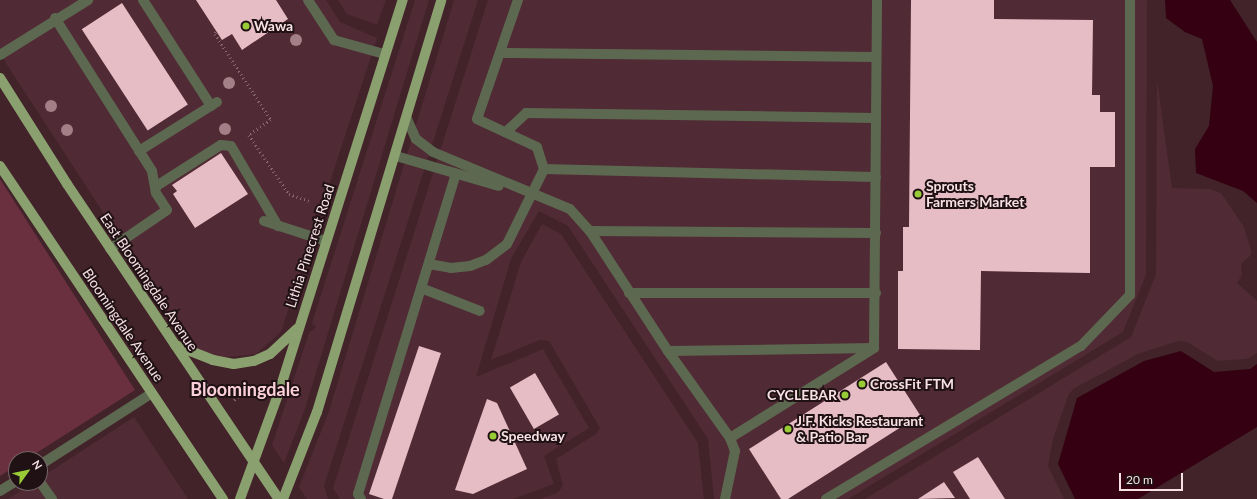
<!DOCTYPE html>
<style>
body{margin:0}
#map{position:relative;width:1257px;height:499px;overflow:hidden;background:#42232a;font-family:Lato,sans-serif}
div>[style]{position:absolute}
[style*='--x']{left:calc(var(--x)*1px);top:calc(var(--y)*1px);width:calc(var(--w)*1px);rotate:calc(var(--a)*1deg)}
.built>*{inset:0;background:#502a34}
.green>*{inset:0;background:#6a3040}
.water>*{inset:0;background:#340012}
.building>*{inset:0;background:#e7bdc5;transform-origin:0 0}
.path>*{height:2.5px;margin-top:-1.25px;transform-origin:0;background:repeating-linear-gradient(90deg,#85696f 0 1px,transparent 0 4px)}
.minor>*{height:10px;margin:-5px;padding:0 5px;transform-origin:5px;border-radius:5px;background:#5d6850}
.major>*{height:10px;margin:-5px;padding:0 5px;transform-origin:5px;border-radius:5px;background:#8ba06f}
.trees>*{width:12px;height:12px;margin:-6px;border-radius:50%;background:#a37f87}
.dots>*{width:11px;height:11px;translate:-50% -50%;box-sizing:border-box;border:2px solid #1f1114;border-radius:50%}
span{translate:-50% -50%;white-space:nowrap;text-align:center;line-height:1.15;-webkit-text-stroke:4px #1f1114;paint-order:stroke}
.poi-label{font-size:14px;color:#f7e1e5;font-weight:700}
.left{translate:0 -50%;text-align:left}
.right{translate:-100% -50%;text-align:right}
.street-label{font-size:14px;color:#f7e1e5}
.district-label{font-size:18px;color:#fbd0d9;font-weight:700}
.north{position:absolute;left:8px;top:451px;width:40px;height:40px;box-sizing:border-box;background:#1f1114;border:1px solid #756468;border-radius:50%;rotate:57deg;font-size:11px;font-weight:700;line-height:16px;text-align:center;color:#f7e1e5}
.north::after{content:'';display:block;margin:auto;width:14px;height:18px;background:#98cb36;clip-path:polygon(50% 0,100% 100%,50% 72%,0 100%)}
.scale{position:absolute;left:1119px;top:473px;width:64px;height:18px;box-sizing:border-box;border:2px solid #f7e1e5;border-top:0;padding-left:5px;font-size:12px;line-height:14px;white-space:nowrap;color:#f7e1e5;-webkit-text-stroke:3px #1f1114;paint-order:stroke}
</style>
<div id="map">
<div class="built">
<i style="clip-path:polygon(0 0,326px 0,340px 22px,377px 38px,281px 332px,256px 354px,218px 358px,190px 346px,0 54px)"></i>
<i style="clip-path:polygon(338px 0,386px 0,377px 25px,347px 14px)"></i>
<i style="clip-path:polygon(415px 0,429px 0,305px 409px,284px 463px,272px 445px,309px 333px,316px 327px,312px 323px)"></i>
<i style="clip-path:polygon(454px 0,478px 0,324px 486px,328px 499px,307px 499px,299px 487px,328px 414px)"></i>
<i style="clip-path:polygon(488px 0,1147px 0,1146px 275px,1123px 332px,848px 499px,714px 499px,708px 439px,568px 226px,539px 211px,511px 259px,476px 377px,543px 349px,589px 428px,544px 456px,554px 484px,513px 499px,340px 499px,333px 488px)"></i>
<i style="clip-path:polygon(1157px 80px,1172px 188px,1210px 189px,1221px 193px,1244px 227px,1252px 254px,1241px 264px,1242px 275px,1237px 283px,1257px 301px,1257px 353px,1247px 359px,1218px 361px,1187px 342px,1179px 341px,1140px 353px,1073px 389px,1068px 396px,1053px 439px,1048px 466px,1064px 499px,865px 499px,1131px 337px,1156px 274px)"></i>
<i style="clip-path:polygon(542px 224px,561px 234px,698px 443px,704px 499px,540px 499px,557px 493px,563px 486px,556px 459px,596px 434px,600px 428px,549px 341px,540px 340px,491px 360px,521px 262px)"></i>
<i style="clip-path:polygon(134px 417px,188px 499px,8px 499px,33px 483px,40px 483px,40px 478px)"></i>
</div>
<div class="green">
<i style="clip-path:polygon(0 179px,135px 390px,27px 459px,16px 459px,16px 466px,0 476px)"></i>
</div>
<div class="water">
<i style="clip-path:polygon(1165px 0,1230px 0,1257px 42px,1257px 203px,1243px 191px,1196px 173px,1195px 149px,1209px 126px,1213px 86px,1202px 39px,1185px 32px,1166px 18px)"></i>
<i style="clip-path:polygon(1181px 351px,1214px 372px,1250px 369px,1257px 364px,1257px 427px,1138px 499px,1075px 499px,1058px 464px,1077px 398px,1144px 361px)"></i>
</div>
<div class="building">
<i style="clip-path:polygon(196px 0,276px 0,288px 19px,242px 50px,232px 34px,222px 40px)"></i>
<i style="clip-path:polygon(911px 0,994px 0,994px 19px,1093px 20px,1092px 95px,1100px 95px,1100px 112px,1115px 112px,1115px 167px,1090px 167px,1090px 273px,981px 271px,980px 350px,898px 349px,898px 271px,903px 271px,903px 227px,909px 227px)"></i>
<i style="left:122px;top:3px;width:121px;height:48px;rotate:57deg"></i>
<i style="clip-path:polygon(221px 153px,248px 194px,195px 228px,173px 194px,177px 191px,172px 185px)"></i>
<i style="clip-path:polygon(419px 346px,441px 353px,392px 499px,384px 499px,369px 494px)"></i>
<i style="clip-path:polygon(886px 362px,920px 415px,788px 499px,781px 499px,749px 449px)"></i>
<i style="left:535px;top:373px;width:48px;height:29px;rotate:60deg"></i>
<i style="clip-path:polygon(487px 399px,497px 403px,527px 469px,473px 494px,455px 490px)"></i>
<i style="clip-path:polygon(978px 457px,1005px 499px,970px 499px,953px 472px)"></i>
<i style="clip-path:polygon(944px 482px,955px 498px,918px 499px)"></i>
</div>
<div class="path">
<i style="--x:216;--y:32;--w:2;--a:117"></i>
<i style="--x:215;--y:34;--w:103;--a:56.9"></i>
<i style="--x:271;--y:120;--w:27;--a:146"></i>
<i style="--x:249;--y:135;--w:71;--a:55.9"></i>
<i style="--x:289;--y:194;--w:21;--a:19"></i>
<i style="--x:240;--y:395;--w:15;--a:-4"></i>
<i style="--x:234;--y:400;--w:8;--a:-40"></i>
<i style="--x:240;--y:395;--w:12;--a:-95"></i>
</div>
<div class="minor">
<i style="--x:143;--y:0;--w:126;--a:57.3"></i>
<i style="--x:308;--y:0;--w:48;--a:57"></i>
<i style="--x:334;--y:40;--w:52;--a:15.6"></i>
<i style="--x:55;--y:18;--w:181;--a:57.6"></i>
<i style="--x:152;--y:171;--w:22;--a:80"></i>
<i style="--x:156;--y:193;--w:20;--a:57"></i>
<i style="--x:167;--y:210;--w:69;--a:145.6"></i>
<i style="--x:500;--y:53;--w:376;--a:0.6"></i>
<i style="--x:0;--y:55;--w:104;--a:-32"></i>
<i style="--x:407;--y:119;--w:22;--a:66"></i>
<i style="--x:416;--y:139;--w:21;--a:37"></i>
<i style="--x:433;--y:152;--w:148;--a:22.6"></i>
<i style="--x:570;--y:209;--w:30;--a:48"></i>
<i style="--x:590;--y:231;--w:143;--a:57"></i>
<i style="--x:668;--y:351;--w:107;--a:54.5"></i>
<i style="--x:730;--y:438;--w:170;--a:-32"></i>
<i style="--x:874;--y:348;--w:348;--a:-89.5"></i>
<i style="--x:507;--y:131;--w:26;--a:-43"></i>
<i style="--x:526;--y:113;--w:350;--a:0.8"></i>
<i style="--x:139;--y:151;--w:92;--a:-32.1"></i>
<i style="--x:396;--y:156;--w:107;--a:16.2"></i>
<i style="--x:544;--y:169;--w:332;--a:1.4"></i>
<i style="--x:155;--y:187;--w:78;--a:-32.5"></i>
<i style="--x:221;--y:145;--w:10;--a:6"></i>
<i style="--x:231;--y:146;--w:93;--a:59.6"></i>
<i style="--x:264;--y:221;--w:65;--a:17.9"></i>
<i style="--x:590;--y:231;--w:286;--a:0.4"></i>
<i style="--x:429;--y:264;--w:22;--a:10"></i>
<i style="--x:451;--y:268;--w:19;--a:-6"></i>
<i style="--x:470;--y:266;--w:17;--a:-21"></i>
<i style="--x:486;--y:260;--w:26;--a:-37"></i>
<i style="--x:507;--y:244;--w:84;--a:-63.7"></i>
<i style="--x:544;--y:169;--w:23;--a:-108"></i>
<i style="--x:537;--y:147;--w:66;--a:-155"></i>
<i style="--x:477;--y:119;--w:126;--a:-71"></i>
<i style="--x:421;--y:288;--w:63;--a:21.3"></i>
<i style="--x:629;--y:293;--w:247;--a:0"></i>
<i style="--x:668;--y:351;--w:206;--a:-0.8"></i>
<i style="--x:40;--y:465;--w:133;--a:-32.7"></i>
<i style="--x:40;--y:482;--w:21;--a:55"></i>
<i style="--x:0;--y:491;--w:19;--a:-32"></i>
<i style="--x:361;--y:499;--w:6;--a:-121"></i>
<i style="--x:358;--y:494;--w:335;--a:-73"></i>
<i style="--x:725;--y:499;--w:49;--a:-78.2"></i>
<i style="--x:735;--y:451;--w:14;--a:-111"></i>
<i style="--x:826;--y:499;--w:297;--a:-31"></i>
<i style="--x:1081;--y:346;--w:71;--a:-46.1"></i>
<i style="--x:1130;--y:295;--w:295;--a:-90"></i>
</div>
<div class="major">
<i style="--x:0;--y:78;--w:125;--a:57.7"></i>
<i style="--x:67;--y:184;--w:380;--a:56.1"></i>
<i style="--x:0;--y:166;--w:401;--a:56.2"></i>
<i style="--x:175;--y:345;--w:41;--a:21.5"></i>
<i style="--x:213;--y:360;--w:21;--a:11"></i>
<i style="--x:234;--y:364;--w:20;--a:-9"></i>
<i style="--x:254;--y:361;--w:17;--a:-24"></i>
<i style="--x:270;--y:354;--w:37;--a:-43"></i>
<i style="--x:240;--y:499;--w:117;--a:-70"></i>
<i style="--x:280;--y:389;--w:408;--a:-72.5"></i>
<i style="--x:283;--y:499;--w:93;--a:-68.7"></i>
<i style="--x:317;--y:412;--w:430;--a:-73.2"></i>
</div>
<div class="trees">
<i style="left:296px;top:40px"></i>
<i style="left:229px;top:83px"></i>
<i style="left:51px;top:106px"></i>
<i style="left:225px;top:129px"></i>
<i style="left:67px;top:130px"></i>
</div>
<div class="dots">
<i style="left:246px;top:26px;background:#98cb36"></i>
<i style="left:918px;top:194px;background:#98cb36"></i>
<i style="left:862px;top:384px;background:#98cb36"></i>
<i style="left:845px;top:395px;background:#98cb36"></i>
<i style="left:788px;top:429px;background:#98cb36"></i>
<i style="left:493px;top:436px;background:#98cb36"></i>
</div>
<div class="poi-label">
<span class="left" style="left:254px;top:26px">Wawa</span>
<span class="left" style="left:926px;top:194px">Sprouts<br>Farmers Market</span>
<span class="left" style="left:870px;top:384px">CrossFit FTM</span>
<span class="right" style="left:837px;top:395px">CYCLEBAR</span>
<span class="left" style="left:796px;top:429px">J.F. Kicks Restaurant<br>&amp; Patio Bar</span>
<span class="left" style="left:501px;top:436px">Speedway</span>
</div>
<div class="street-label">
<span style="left:310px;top:246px;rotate:-72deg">Lithia Pinecrest Road</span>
<span style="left:149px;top:282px;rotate:56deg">East Bloomingdale Avenue</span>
<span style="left:123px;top:325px;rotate:56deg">Bloomingdale Avenue</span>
</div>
<div class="district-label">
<span style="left:245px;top:389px">Bloomingdale</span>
</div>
<div class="north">N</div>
<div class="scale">20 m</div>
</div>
